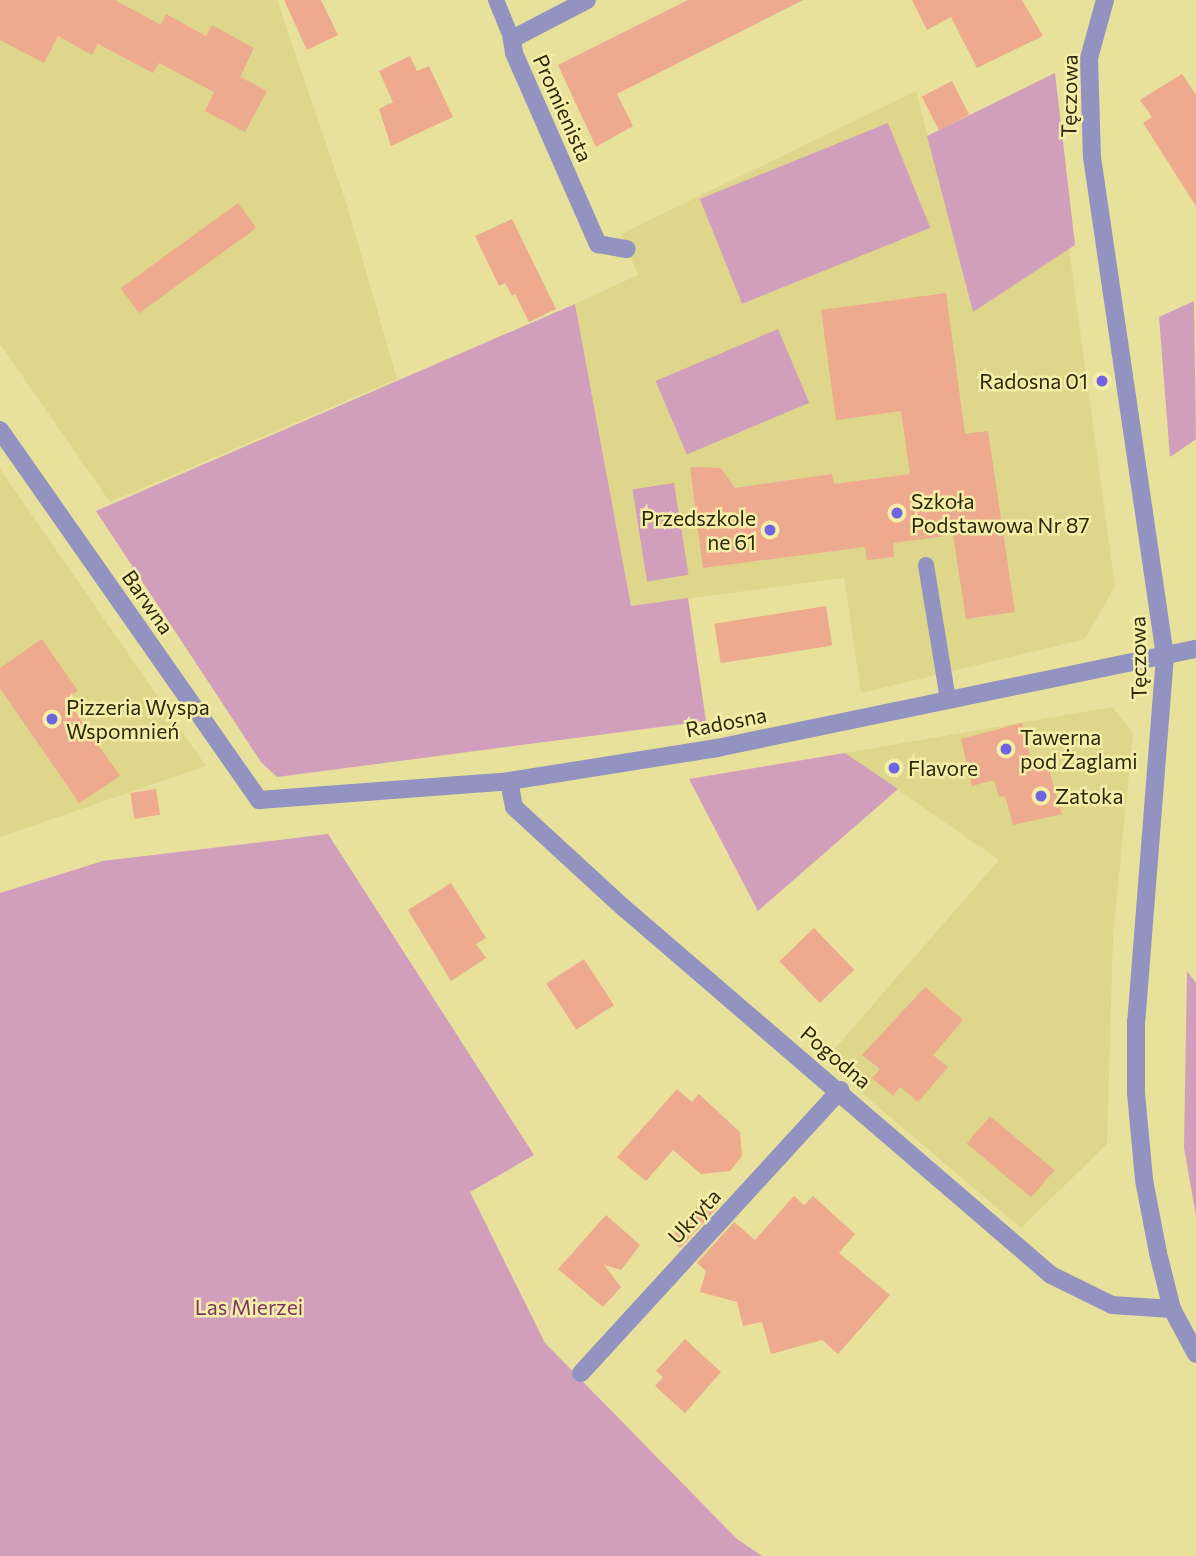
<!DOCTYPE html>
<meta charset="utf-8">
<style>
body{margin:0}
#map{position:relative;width:1196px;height:1556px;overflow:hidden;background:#e7e19c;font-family:Commissioner,sans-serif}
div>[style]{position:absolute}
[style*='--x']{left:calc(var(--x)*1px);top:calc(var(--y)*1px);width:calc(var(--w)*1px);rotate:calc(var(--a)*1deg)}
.built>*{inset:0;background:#ded68a}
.green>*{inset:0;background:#d19ebc;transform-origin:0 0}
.building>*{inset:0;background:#edaa8e;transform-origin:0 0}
.lane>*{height:16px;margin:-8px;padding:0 8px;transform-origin:8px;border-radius:8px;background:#9293c0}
.street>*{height:18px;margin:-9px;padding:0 9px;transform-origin:9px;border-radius:9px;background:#9293c0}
.dots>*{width:19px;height:19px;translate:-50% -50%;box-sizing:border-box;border:4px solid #f5eea9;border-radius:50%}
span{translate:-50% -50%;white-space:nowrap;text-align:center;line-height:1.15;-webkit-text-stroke:5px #f5eea9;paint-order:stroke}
.street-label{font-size:21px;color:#2b280c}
.poi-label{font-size:21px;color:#2b280c}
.right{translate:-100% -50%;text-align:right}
.left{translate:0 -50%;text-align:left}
.park-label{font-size:21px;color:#7e3665}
</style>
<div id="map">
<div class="built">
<i style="clip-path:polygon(0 0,277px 0,346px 202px,397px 379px,110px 502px,0 344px)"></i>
<i style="clip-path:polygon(916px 91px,973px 311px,1069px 248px,1115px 586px,1085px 639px,861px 693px,844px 578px,631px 606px,575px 304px,638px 275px,621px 234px)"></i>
<i style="clip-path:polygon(0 469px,206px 766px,0 837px)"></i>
<i style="clip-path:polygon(1112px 707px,1133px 733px,1113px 937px,1107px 1144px,1021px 1228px,824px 1061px,999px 860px,845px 753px)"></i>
</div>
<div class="green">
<i style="clip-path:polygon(1055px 73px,1075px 245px,973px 312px,927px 136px)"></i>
<i style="left:888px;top:123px;width:113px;height:203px;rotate:68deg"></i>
<i style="clip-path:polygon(1194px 301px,1196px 439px,1170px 457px,1159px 317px)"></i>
<i style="clip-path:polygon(575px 304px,631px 606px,688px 598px,706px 721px,277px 777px,261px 762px,96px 511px)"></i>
<i style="left:778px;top:329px;width:80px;height:133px;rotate:67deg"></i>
<i style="left:674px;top:483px;width:93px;height:42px;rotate:81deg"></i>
<i style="clip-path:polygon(845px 753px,898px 789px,758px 911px,689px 779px)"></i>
<i style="clip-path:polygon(328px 834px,534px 1155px,470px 1192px,545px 1343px,737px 1539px,762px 1556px,0 1556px,0 893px,103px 861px)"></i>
<i style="clip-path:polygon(1187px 971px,1196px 983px,1196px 1216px,1184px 1148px)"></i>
</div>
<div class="building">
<i style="clip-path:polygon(0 0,115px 0,161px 25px,166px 14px,206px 36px,212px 25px,254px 48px,240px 77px,267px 91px,245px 132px,205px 111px,214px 92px,159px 63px,153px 73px,98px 44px,92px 55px,58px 36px,44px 63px,0 40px)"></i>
<i style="clip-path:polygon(284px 0,321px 0,338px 35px,307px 50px)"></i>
<i style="clip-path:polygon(688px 0,803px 0,617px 94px,633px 126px,596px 147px,558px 65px)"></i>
<i style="clip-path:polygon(912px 0,1022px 0,1043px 36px,977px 68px,951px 17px,927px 30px)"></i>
<i style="clip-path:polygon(410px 56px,417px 71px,429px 66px,453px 117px,391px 146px,379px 109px,393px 102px,379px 71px)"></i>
<i style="clip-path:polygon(1182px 74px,1196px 95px,1196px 206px,1143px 123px,1152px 117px,1140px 100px)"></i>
<i style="left:952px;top:81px;width:38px;height:34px;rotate:63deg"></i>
<i style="left:238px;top:203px;width:31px;height:145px;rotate:54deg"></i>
<i style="clip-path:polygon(512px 219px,556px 309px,529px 322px,515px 294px,512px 296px,505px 283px,499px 286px,475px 236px)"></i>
<i style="clip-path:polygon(946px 293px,965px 434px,988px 431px,1015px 612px,966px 619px,953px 535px,893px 543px,894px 557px,867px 560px,865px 547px,703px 568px,690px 467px,721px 468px,735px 488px,832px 474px,834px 484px,910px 474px,901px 411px,836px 420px,821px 310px)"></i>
<i style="left:826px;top:606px;width:40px;height:113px;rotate:81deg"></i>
<i style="clip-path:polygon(42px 639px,78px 691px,66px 699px,120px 776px,79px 803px,0 688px,0 668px)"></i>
<i style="clip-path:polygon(1022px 723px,1034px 770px,1048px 766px,1062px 814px,1013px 825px,1005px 796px,999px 797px,994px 780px,972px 786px,961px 739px)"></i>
<i style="left:156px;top:789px;width:26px;height:26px;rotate:81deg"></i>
<i style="clip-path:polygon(451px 883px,486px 938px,476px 944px,486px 958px,451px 981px,408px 910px)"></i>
<i style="left:814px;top:928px;width:58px;height:48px;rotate:46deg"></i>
<i style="left:584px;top:959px;width:55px;height:45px;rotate:57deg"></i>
<i style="clip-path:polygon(925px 987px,963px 1020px,933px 1055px,948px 1067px,918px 1102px,900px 1087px,893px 1096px,872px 1078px,880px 1069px,862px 1055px)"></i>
<i style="clip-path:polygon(677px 1089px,692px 1102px,699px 1094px,740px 1132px,742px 1156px,730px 1171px,701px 1174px,673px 1150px,646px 1181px,617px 1157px)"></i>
<i style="left:990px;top:1116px;width:84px;height:36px;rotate:40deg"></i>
<i style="clip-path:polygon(794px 1196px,804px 1205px,813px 1196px,855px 1234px,839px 1253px,890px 1295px,838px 1354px,822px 1340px,771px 1354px,762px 1322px,743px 1326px,737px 1302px,700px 1292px,706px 1271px,697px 1263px,734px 1222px,755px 1240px)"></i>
<i style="clip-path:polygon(705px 1197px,717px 1208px,680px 1248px,670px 1239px)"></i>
<i style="clip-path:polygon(606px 1215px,640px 1245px,621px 1270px,604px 1265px,621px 1287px,603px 1307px,558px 1269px)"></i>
<i style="clip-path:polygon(685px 1339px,721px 1372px,685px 1413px,655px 1386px,663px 1377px,656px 1371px)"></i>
</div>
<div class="lane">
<i style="--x:496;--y:0;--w:42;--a:67.7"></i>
<i style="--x:926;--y:565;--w:137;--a:80.7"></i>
</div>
<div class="street">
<i style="--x:587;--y:0;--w:85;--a:152.5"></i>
<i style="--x:512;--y:39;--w:14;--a:82"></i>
<i style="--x:514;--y:53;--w:209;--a:66.3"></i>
<i style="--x:598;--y:244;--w:29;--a:10"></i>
<i style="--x:1105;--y:0;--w:60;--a:105.4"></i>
<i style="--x:1089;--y:58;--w:99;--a:88.3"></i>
<i style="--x:1092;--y:157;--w:504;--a:81.68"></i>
<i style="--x:1165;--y:656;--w:366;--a:94.5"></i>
<i style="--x:1136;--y:1021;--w:72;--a:90"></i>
<i style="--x:1136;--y:1093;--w:87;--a:84.7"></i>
<i style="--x:1144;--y:1180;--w:74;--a:79.1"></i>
<i style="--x:1158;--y:1253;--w:58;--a:76"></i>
<i style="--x:1172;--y:1309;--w:51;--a:61.9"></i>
<i style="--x:0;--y:430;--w:452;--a:55"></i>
<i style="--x:259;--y:800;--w:251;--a:-4.3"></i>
<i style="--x:509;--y:781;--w:211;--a:-9"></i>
<i style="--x:717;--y:748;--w:489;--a:-11.7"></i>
<i style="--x:509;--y:781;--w:26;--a:79"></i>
<i style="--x:514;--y:807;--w:149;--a:42.6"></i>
<i style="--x:624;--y:908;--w:563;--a:40.68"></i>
<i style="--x:1051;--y:1275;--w:68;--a:26.2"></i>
<i style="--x:1112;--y:1305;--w:60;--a:3.8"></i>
<i style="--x:581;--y:1373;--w:384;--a:-47.5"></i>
</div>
<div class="dots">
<i style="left:1102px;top:381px;background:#7065e0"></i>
<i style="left:897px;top:513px;background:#7065e0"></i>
<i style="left:770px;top:530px;background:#7065e0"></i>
<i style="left:52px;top:719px;background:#7065e0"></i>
<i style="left:1006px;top:749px;background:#7065e0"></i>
<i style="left:894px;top:768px;background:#7065e0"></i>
<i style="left:1041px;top:796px;background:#7065e0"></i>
</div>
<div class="street-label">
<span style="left:1069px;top:96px;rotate:-89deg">Tęczowa</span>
<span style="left:563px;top:108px;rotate:66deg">Promienista</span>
<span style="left:148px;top:602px;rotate:55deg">Barwna</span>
<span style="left:1138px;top:658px;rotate:-91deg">Tęczowa</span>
<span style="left:726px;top:722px;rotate:-11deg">Radosna</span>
<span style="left:836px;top:1057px;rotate:40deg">Pogodna</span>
<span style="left:694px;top:1216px;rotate:-47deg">Ukryta</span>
</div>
<div class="poi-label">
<span class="right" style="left:1088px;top:381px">Radosna 01</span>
<span class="left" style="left:911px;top:513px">Szkoła<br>Podstawowa Nr 87</span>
<span class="right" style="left:756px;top:530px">Przedszkole<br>ne 61</span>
<span class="left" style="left:66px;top:719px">Pizzeria Wyspa<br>Wspomnień</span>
<span class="left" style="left:1020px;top:749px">Tawerna<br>pod Żaglami</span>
<span class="left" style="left:908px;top:768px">Flavore</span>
<span class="left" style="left:1055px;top:796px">Zatoka</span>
</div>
<div class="park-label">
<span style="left:249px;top:1307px">Las Mierzei</span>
</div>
</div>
